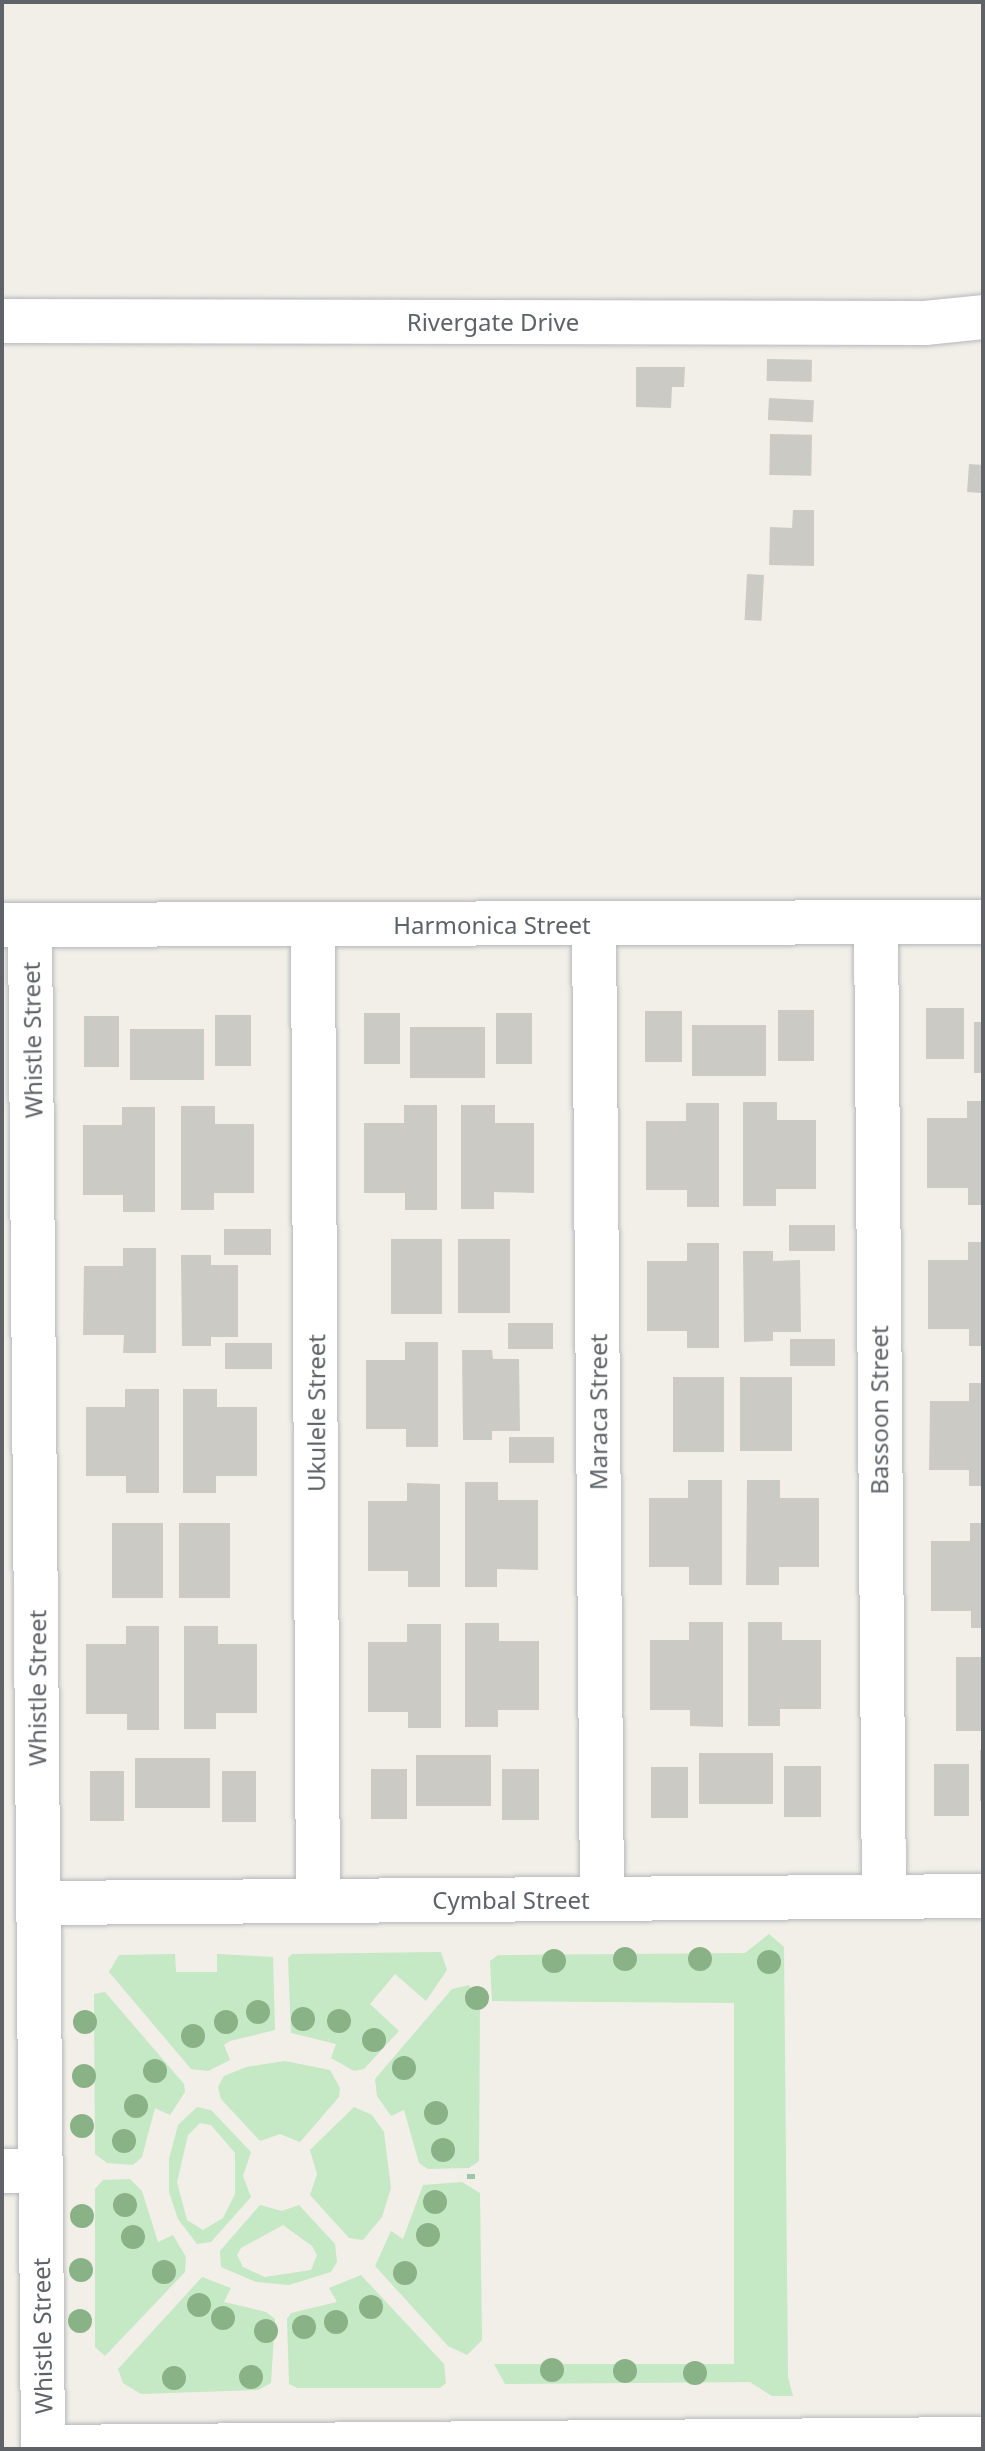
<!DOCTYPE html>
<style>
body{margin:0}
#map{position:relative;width:985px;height:2451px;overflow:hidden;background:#f1efe8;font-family:"Noto Sans",sans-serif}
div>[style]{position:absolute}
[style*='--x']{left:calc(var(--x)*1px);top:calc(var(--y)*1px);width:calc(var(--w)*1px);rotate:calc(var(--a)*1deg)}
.green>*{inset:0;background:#c5e8c5}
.building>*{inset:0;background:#cccac5;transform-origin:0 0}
.path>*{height:5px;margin-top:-2.5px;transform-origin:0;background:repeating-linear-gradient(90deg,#9cc7a9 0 8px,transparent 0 12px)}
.roads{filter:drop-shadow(0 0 2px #b5b8bc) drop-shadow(0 0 2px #b5b8bc)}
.street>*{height:44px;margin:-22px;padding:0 22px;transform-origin:22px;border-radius:22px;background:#fff}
.trees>*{width:24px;height:24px;margin:-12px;border-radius:50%;background:#89b387}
span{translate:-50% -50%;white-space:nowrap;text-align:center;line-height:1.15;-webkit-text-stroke:6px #fff;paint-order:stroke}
.street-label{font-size:24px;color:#5f6368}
.frame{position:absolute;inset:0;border:4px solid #5f6368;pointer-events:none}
</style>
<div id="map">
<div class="green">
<i style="clip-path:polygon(769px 1934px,784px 1947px,788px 2377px,793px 2396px,772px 2396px,750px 2382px,505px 2384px,494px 2364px,734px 2364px,734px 2003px,492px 2001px,490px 1961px,498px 1955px,745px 1953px)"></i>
<i style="clip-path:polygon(441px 1952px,447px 1970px,426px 2001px,395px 1974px,370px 2004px,399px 2031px,364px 2069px,354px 2071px,331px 2058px,336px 2044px,291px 2033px,288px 1958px,292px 1954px)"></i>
<i style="clip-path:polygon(175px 1954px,176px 1972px,217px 1972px,217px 1954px,273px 1957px,275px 2030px,230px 2041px,224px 2045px,230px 2060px,208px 2071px,191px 2069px,109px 1972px,119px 1955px)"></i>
<i style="clip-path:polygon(469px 1985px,480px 2005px,479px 2161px,469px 2168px,428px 2169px,419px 2163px,404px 2110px,391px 2116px,377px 2096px,375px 2079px,452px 1989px)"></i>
<i style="clip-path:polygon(105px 1992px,184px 2084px,185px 2092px,170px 2115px,155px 2108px,142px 2157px,133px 2165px,107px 2163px,95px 2154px,94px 1994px)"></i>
<i style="clip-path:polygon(285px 2061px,330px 2070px,340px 2088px,339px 2097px,300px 2142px,280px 2134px,260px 2141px,221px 2099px,218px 2087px,224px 2076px,246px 2067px)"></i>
<i style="clip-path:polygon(evenodd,197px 2107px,211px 2110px,251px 2152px,243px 2176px,251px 2197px,211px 2242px,197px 2244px,178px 2219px,169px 2192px,169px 2159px,178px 2125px,197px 2107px,200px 2123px,211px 2125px,235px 2153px,235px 2194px,223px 2218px,203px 2230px,187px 2220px,177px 2182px,188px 2135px,200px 2123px)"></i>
<i style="clip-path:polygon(354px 2107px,372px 2115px,384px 2132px,391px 2188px,382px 2217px,363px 2240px,349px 2238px,310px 2195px,317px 2174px,310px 2150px)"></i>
<i style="clip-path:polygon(130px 2179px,142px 2191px,158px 2242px,173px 2235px,186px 2257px,185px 2272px,105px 2356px,95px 2347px,95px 2189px,103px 2180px)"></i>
<i style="clip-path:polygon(462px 2182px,480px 2193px,482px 2340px,467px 2355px,448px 2346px,375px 2266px,391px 2231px,403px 2239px,423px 2185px)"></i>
<i style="clip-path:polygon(evenodd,260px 2205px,282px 2211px,299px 2205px,335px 2244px,337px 2262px,331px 2272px,289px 2285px,256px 2282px,221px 2267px,220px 2251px,260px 2205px,283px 2225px,312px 2246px,317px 2255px,311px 2270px,265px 2277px,243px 2267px,237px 2255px,241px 2248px,283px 2225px)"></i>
<i style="clip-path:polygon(361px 2275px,444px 2364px,446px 2383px,440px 2388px,297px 2388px,289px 2384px,287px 2319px,291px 2313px,337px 2302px,329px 2288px)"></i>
<i style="clip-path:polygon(202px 2277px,231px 2288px,224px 2302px,266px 2312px,275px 2319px,271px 2383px,258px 2390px,141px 2394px,123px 2383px,118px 2369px)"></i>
</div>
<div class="building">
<i style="left:767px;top:359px;width:45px;height:22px;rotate:1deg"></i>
<i style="clip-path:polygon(636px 367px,685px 367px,684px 387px,672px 387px,671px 408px,636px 407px)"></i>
<i style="left:769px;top:398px;width:45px;height:22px;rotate:3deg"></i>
<i style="left:770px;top:434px;width:42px;height:41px;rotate:1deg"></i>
<i style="left:969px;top:464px;width:14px;height:28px;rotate:4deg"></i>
<i style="clip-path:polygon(793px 510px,814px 510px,814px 566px,769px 565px,770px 527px,792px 528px)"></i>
<i style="left:747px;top:574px;width:17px;height:46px;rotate:3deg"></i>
<i style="left:926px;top:1008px;width:38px;height:51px"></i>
<i style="left:778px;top:1010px;width:36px;height:51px"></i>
<i style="left:645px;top:1011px;width:37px;height:51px"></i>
<i style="left:364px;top:1013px;width:36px;height:51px"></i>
<i style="left:496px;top:1013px;width:36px;height:51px"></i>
<i style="left:215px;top:1015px;width:36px;height:51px"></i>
<i style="left:84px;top:1016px;width:35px;height:51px"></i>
<i style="left:974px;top:1022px;width:9px;height:51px"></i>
<i style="left:692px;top:1025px;width:74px;height:51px"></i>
<i style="left:410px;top:1027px;width:75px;height:51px"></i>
<i style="left:130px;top:1029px;width:74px;height:51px"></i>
<i style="clip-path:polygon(967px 1101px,983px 1101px,983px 1205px,968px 1205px,968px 1188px,927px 1188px,927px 1118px,967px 1118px)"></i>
<i style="clip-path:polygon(743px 1102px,777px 1102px,777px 1120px,816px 1120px,816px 1189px,776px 1189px,776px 1206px,743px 1206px)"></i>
<i style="clip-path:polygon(686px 1103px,719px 1103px,719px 1207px,687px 1207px,687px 1190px,646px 1190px,646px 1121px,686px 1121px)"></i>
<i style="clip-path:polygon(404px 1105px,437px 1105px,437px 1210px,405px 1210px,405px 1193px,364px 1193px,364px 1123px,404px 1123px)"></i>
<i style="clip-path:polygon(461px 1105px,495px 1105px,495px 1123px,534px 1123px,534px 1193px,494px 1192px,494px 1209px,461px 1209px)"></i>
<i style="clip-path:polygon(181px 1106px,215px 1106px,215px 1124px,254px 1124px,254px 1193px,214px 1193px,214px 1210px,181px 1210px)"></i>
<i style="clip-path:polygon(122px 1107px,155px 1107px,155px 1212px,123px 1212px,123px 1195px,83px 1195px,83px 1125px,122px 1125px)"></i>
<i style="left:789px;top:1225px;width:46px;height:26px"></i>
<i style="left:224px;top:1229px;width:47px;height:26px"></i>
<i style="left:391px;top:1239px;width:51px;height:75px"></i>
<i style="left:458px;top:1239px;width:52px;height:74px"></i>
<i style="clip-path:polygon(968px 1242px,983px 1242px,983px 1346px,969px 1346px,969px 1329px,928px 1329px,928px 1260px,968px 1260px)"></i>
<i style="clip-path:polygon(687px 1243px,719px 1243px,719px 1348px,687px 1348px,687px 1331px,647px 1331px,647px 1261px,687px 1261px)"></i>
<i style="clip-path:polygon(123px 1248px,156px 1248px,156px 1353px,123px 1353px,124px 1335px,83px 1335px,84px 1266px,123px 1266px)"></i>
<i style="clip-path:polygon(743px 1251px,773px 1251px,773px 1261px,800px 1260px,801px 1332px,773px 1332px,773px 1341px,744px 1342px)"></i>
<i style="clip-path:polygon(181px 1255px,211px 1255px,211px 1265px,238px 1265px,238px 1337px,211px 1337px,211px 1346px,182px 1346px)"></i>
<i style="left:553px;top:1323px;width:26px;height:45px;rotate:90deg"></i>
<i style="left:790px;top:1339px;width:45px;height:27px"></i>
<i style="clip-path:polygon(405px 1342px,438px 1342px,438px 1447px,406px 1447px,406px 1429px,366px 1429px,366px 1360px,405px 1360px)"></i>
<i style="left:272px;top:1343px;width:26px;height:47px;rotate:90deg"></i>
<i style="clip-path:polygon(462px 1350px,492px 1350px,493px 1359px,519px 1359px,520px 1431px,492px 1431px,492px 1440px,463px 1440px)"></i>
<i style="left:673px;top:1377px;width:51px;height:75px"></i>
<i style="left:740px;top:1377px;width:52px;height:74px"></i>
<i style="clip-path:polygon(969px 1383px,983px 1383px,983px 1486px,969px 1486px,969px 1470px,929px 1470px,930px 1401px,969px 1401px)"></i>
<i style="clip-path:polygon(125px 1389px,159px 1389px,159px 1493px,126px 1493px,126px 1476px,86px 1476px,86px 1407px,125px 1407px)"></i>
<i style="clip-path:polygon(183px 1389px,217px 1389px,217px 1407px,257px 1407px,257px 1476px,216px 1476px,216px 1493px,183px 1493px)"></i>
<i style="left:554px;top:1437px;width:26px;height:45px;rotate:90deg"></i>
<i style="clip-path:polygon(688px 1480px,722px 1480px,722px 1585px,689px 1585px,689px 1567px,649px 1567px,649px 1498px,688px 1498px)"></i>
<i style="clip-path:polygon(747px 1480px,780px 1480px,780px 1498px,819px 1498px,819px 1567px,779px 1567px,779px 1585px,746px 1585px)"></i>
<i style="clip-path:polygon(465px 1482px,498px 1482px,498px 1500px,538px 1500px,538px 1570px,497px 1569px,497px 1587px,465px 1587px)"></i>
<i style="clip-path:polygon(407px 1483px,440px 1484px,440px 1587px,408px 1587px,408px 1571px,368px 1571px,368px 1501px,407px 1501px)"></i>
<i style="left:112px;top:1523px;width:51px;height:75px"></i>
<i style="left:179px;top:1523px;width:51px;height:75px"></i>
<i style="clip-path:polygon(970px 1523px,983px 1523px,983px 1628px,971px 1628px,971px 1611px,931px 1611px,931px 1541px,970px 1541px)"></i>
<i style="clip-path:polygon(689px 1622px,723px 1622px,723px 1727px,690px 1726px,690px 1710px,650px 1710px,650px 1640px,689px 1640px)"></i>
<i style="clip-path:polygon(748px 1622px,782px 1622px,782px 1640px,821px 1640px,821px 1709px,780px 1709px,780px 1726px,748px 1726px)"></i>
<i style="clip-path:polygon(465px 1623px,499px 1623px,499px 1641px,539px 1641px,539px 1710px,498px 1710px,498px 1727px,465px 1727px)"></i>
<i style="clip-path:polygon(407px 1624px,441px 1624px,441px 1728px,408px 1728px,408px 1712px,368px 1712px,368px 1642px,407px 1642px)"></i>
<i style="clip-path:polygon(126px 1626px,159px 1626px,159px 1730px,127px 1730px,127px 1714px,86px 1714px,86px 1644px,126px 1644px)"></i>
<i style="clip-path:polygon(184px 1626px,218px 1626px,218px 1644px,257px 1644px,257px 1713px,216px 1713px,216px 1729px,184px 1729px)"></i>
<i style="left:956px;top:1657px;width:27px;height:74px"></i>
<i style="left:980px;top:1750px;width:3px;height:51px"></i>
<i style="left:699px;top:1753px;width:74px;height:51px"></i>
<i style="left:416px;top:1755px;width:75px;height:51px"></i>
<i style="left:135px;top:1758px;width:75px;height:50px"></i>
<i style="left:969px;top:1764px;width:52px;height:35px;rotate:90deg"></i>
<i style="left:784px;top:1766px;width:37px;height:51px"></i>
<i style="left:651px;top:1767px;width:37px;height:51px"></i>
<i style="left:371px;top:1769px;width:36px;height:50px"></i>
<i style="left:502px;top:1769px;width:37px;height:51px"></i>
<i style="left:90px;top:1771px;width:34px;height:50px"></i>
<i style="left:222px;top:1771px;width:34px;height:51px"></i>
</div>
<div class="path">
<i style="--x:467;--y:2176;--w:9;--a:0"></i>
</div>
<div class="roads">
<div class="street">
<i style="--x:2;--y:321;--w:923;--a:0.12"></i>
<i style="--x:925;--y:323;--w:58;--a:-5.9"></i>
<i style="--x:876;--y:923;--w:973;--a:89.53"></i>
<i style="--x:594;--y:924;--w:975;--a:89.53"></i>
<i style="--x:2;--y:925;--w:981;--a:-0.18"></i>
<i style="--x:30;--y:926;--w:1523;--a:89.51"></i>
<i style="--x:313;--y:926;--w:975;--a:89.71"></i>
<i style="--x:39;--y:1903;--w:944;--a:-0.42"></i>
<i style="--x:2;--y:2171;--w:38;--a:0"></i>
<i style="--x:43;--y:2447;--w:940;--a:-0.49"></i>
</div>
</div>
<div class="trees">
<i style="left:625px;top:1959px"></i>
<i style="left:700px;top:1959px"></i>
<i style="left:554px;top:1961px"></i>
<i style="left:769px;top:1962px"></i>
<i style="left:477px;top:1998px"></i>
<i style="left:258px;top:2012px"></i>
<i style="left:303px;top:2019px"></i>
<i style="left:339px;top:2021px"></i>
<i style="left:85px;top:2022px"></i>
<i style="left:226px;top:2022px"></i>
<i style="left:193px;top:2036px"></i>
<i style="left:374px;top:2040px"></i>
<i style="left:404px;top:2068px"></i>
<i style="left:155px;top:2071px"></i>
<i style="left:84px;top:2076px"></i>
<i style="left:136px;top:2106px"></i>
<i style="left:436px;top:2113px"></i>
<i style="left:82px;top:2126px"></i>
<i style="left:124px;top:2141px"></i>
<i style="left:443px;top:2150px"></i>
<i style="left:435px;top:2202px"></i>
<i style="left:125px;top:2205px"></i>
<i style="left:82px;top:2216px"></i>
<i style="left:428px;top:2235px"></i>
<i style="left:133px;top:2237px"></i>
<i style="left:81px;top:2270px"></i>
<i style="left:164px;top:2272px"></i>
<i style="left:405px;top:2273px"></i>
<i style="left:199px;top:2305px"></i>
<i style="left:371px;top:2307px"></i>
<i style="left:223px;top:2318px"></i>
<i style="left:80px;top:2321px"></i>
<i style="left:336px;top:2322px"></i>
<i style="left:304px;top:2327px"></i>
<i style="left:266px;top:2331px"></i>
<i style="left:552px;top:2370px"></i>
<i style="left:625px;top:2371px"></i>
<i style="left:695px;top:2373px"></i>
<i style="left:251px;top:2377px"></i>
<i style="left:174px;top:2378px"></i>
</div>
<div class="street-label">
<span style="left:493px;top:322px">Rivergate Drive</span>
<span style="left:492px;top:925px">Harmonica Street</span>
<span style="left:32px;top:1040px;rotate:-91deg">Whistle Street</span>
<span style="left:879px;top:1410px;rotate:-90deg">Bassoon Street</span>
<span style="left:598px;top:1412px;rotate:-90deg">Maraca Street</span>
<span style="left:316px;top:1413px;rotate:-90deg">Ukulele Street</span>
<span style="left:37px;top:1688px;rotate:-90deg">Whistle Street</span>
<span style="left:511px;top:1900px">Cymbal Street</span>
<span style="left:42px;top:2336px;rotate:-91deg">Whistle Street</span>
</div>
<div class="frame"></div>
</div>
